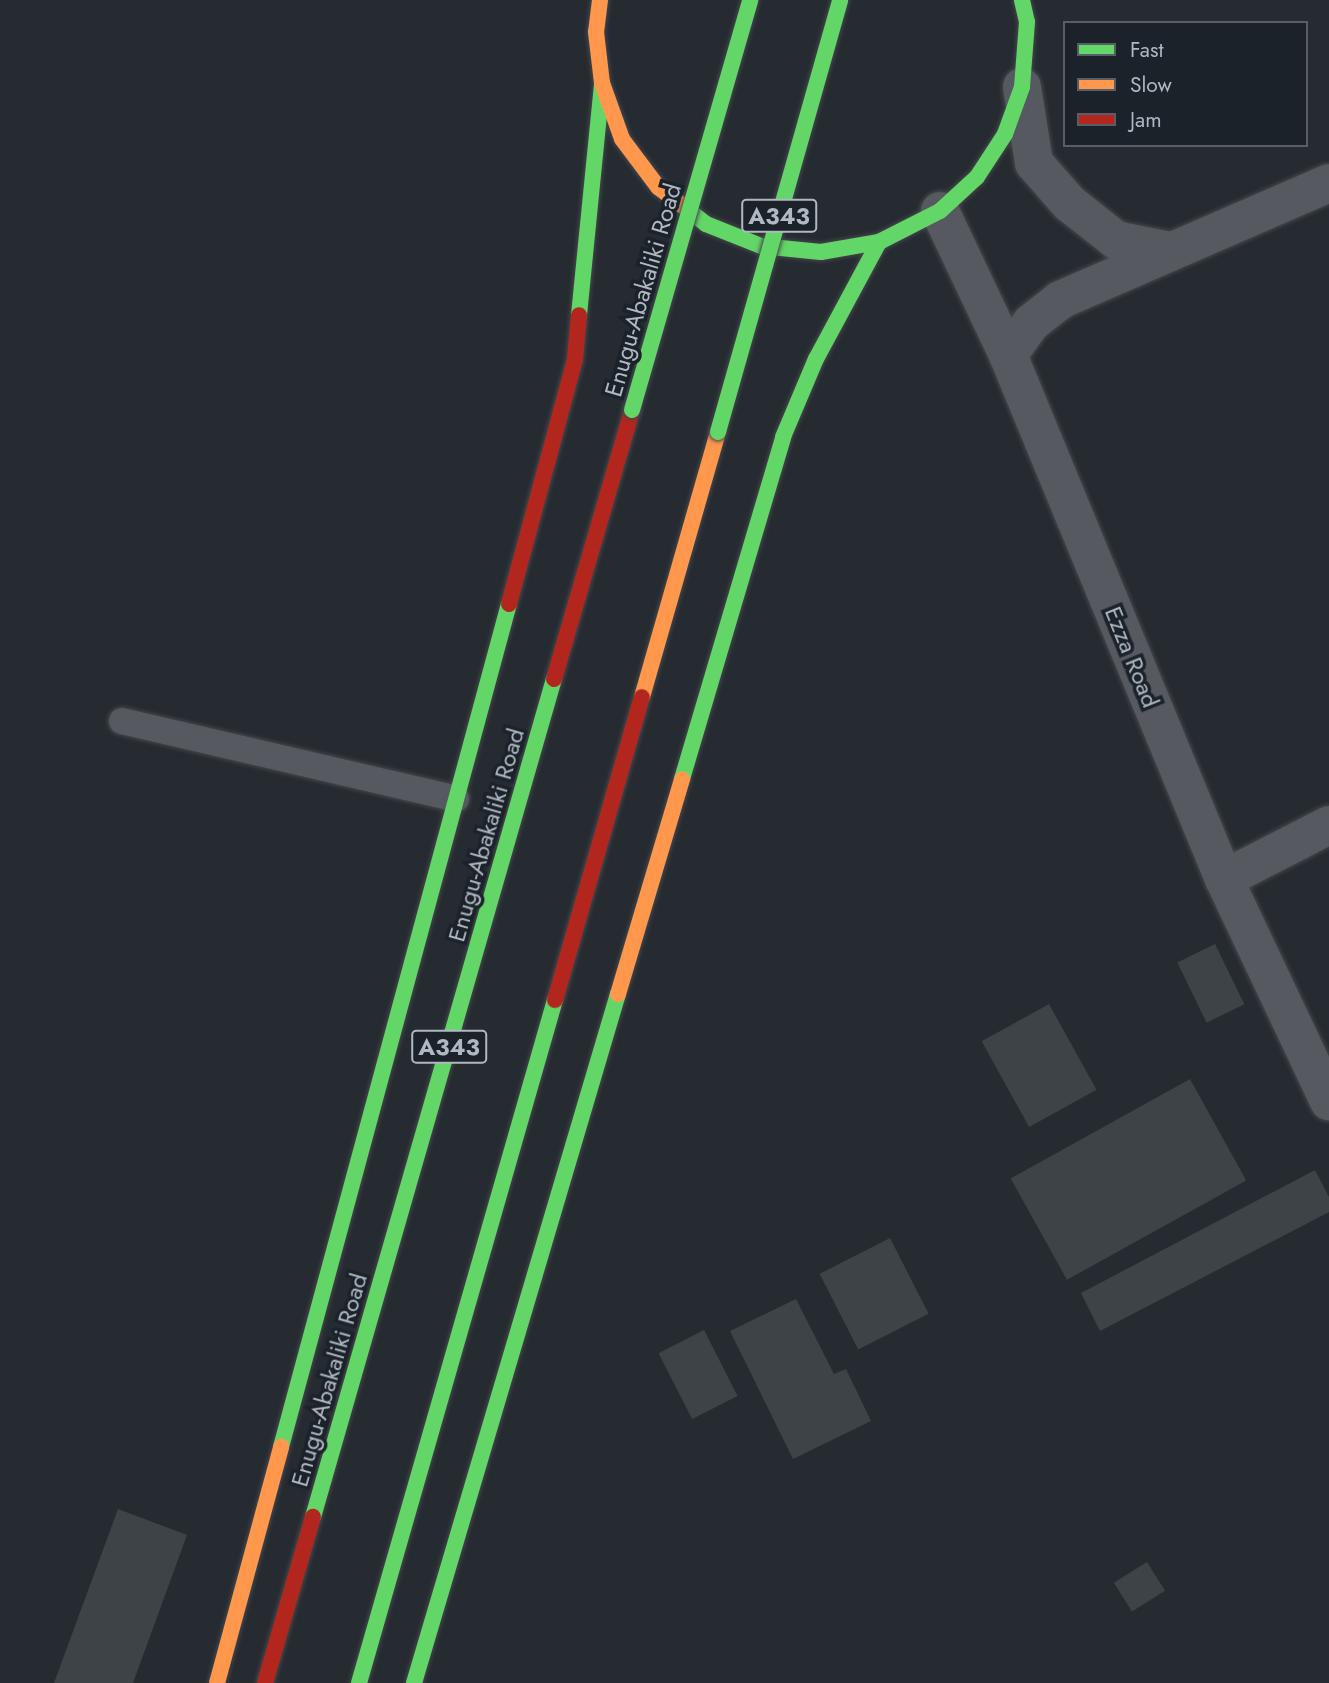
<!DOCTYPE html>
<style>
body{margin:0}
#map{position:relative;width:1329px;height:1683px;overflow:hidden;background:#262b31;font-family:Jost,sans-serif}
div>[style]{position:absolute}
[style*='--x']{left:calc(var(--x)*1px);top:calc(var(--y)*1px);width:calc(var(--w)*1px);rotate:calc(var(--a)*1deg)}
.building>*{inset:0;background:#3e4348;transform-origin:0 0}
.roads{filter:drop-shadow(0 0 2px #44474c) drop-shadow(0 0 2px #44474c)}
.lane>*{height:26px;margin:-13px;padding:0 13px;transform-origin:13px;border-radius:13px;background:#565a60}
.street>*{height:38px;margin:-19px;padding:0 19px;transform-origin:19px;border-radius:19px;background:#565a60}
.fast>*{height:16px;margin:-8px;padding:0 8px;transform-origin:8px;border-radius:8px;background:#63d668}
.slow>*{height:16px;margin:-8px;padding:0 8px;transform-origin:8px;border-radius:8px;background:#ff974d}
.jam>*{height:16px;margin:-8px;padding:0 8px;transform-origin:8px;border-radius:8px;background:#b3261e}
.bridges{filter:drop-shadow(0 0 2px #43474d) drop-shadow(0 0 2px #43474d)}
.fast-bridge>*{height:16px;margin:-8px;padding:0 8px;transform-origin:8px;border-radius:8px;background:#63d668}
span{translate:-50% -50%;white-space:nowrap;text-align:center;line-height:1.15;-webkit-text-stroke:7px #1b222a;paint-order:stroke}
.shield-label span{padding:2px 5px;background:#1b222a;border:2px solid;border-radius:5px;-webkit-text-stroke-width:0}
.shield-label{font-size:23px;color:#b0b8c2;font-weight:700}
.street-label{font-size:24px;color:#b0b8c2}
.legend{position:absolute;left:1063px;top:21px;width:245px;height:126px;box-sizing:border-box;background:#1b222a;border:2px solid #575e67;margin:0;padding:9px 12px;list-style:none;font-size:21px;color:#b0b8c2}
.legend li{display:flex;align-items:center;gap:14px;height:35px}
.legend b{width:35px;border:2px solid #575e67}
</style>
<div id="map">
<div class="building">
<i style="left:1215px;top:944px;width:67px;height:42px;rotate:64deg"></i>
<i style="left:1049px;top:1004px;width:98px;height:77px;rotate:61deg"></i>
<i style="left:1190px;top:1079px;width:116px;height:205px;rotate:61deg"></i>
<i style="clip-path:polygon(1315px 1170px,1329px 1197px,1329px 1212px,1100px 1331px,1081px 1293px)"></i>
<i style="left:890px;top:1238px;width:85px;height:79px;rotate:63deg"></i>
<i style="clip-path:polygon(796px 1299px,834px 1374px,846px 1369px,871px 1421px,793px 1459px,730px 1331px)"></i>
<i style="left:704px;top:1330px;width:74px;height:51px;rotate:63deg"></i>
<i style="clip-path:polygon(118px 1509px,187px 1535px,133px 1683px,54px 1683px)"></i>
<i style="left:1147px;top:1562px;width:34px;height:39px;rotate:58deg"></i>
</div>
<div class="roads">
<div class="lane">
<i style="--x:122;--y:721;--w:343;--a:13.1"></i>
</div>
<div class="street">
<i style="--x:1022;--y:87;--w:77;--a:81"></i>
<i style="--x:1034;--y:163;--w:53;--a:48.8"></i>
<i style="--x:1069;--y:203;--w:60;--a:38.2"></i>
<i style="--x:1116;--y:240;--w:55;--a:11.5"></i>
<i style="--x:940;--y:211;--w:159;--a:64.7"></i>
<i style="--x:1008;--y:355;--w:567;--a:67.6"></i>
<i style="--x:1224;--y:879;--w:246;--a:64.7"></i>
<i style="--x:1008;--y:355;--w:39;--a:-54"></i>
<i style="--x:1031;--y:323;--w:37;--a:-38"></i>
<i style="--x:1060;--y:300;--w:293;--a:-23.5"></i>
<i style="--x:1224;--y:879;--w:118;--a:-27.2"></i>
</div>
<div class="fast">
<i style="--x:683;--y:206;--w:29;--a:38"></i>
<i style="--x:706;--y:224;--w:59;--a:21.8"></i>
<i style="--x:761;--y:246;--w:60;--a:5.7"></i>
<i style="--x:821;--y:252;--w:59;--a:-9.8"></i>
<i style="--x:879;--y:242;--w:68;--a:-26.9"></i>
<i style="--x:940;--y:211;--w:50;--a:-42.6"></i>
<i style="--x:977;--y:177;--w:51;--a:-56.9"></i>
<i style="--x:1005;--y:134;--w:50;--a:-70.1"></i>
<i style="--x:1022;--y:87;--w:65;--a:-85.6"></i>
<i style="--x:1027;--y:22;--w:23;--a:-103"></i>
<i style="--x:579;--y:315;--w:233;--a:-84.3"></i>
<i style="--x:682;--y:779;--w:357;--a:-73.5"></i>
<i style="--x:783;--y:437;--w:85;--a:-67.1"></i>
<i style="--x:816;--y:359;--w:133;--a:-61.7"></i>
<i style="--x:281;--y:1447;--w:873;--a:-74.87"></i>
<i style="--x:313;--y:1517;--w:872;--a:-73.96"></i>
<i style="--x:359;--y:1683;--w:711;--a:-73.99"></i>
<i style="--x:414;--y:1683;--w:719;--a:-73.51"></i>
</div>
<div class="slow">
<i style="--x:600;--y:0;--w:32;--a:97"></i>
<i style="--x:596;--y:32;--w:51;--a:83.3"></i>
<i style="--x:602;--y:83;--w:59;--a:70.3"></i>
<i style="--x:622;--y:139;--w:60;--a:53.1"></i>
<i style="--x:658;--y:187;--w:31;--a:37"></i>
<i style="--x:642;--y:697;--w:276;--a:-74"></i>
<i style="--x:618;--y:994;--w:224;--a:-73.4"></i>
<i style="--x:217;--y:1683;--w:245;--a:-74.8"></i>
</div>
<div class="jam">
<i style="--x:509;--y:604;--w:254;--a:-74.9"></i>
<i style="--x:575;--y:359;--w:44;--a:-84.8"></i>
<i style="--x:554;--y:679;--w:280;--a:-73.8"></i>
<i style="--x:555;--y:1000;--w:315;--a:-74"></i>
<i style="--x:265;--y:1683;--w:173;--a:-73.9"></i>
</div>
</div>
<div class="bridges">
<div class="fast-bridge">
<i style="--x:632;--y:410;--w:427;--a:-73.9"></i>
<i style="--x:718;--y:432;--w:449;--a:-74.2"></i>
</div>
</div>
<div class="shield-label">
<span style="left:779px;top:216px">A343</span>
<span style="left:449px;top:1047px">A343</span>
</div>
<div class="street-label">
<span style="left:643px;top:290px;rotate:-74deg">Enugu-Abakaliki Road</span>
<span style="left:1132px;top:657px;rotate:68deg">Ezza Road</span>
<span style="left:486px;top:835px;rotate:-74deg">Enugu-Abakaliki Road</span>
<span style="left:329px;top:1380px;rotate:-74deg">Enugu-Abakaliki Road</span>
</div>
<ul class="legend">
<li><b style="height:9px;background:#63d668"></b>Fast</li>
<li><b style="height:9px;background:#ff974d"></b>Slow</li>
<li><b style="height:9px;background:#b3261e"></b>Jam</li>
</ul>
</div>
